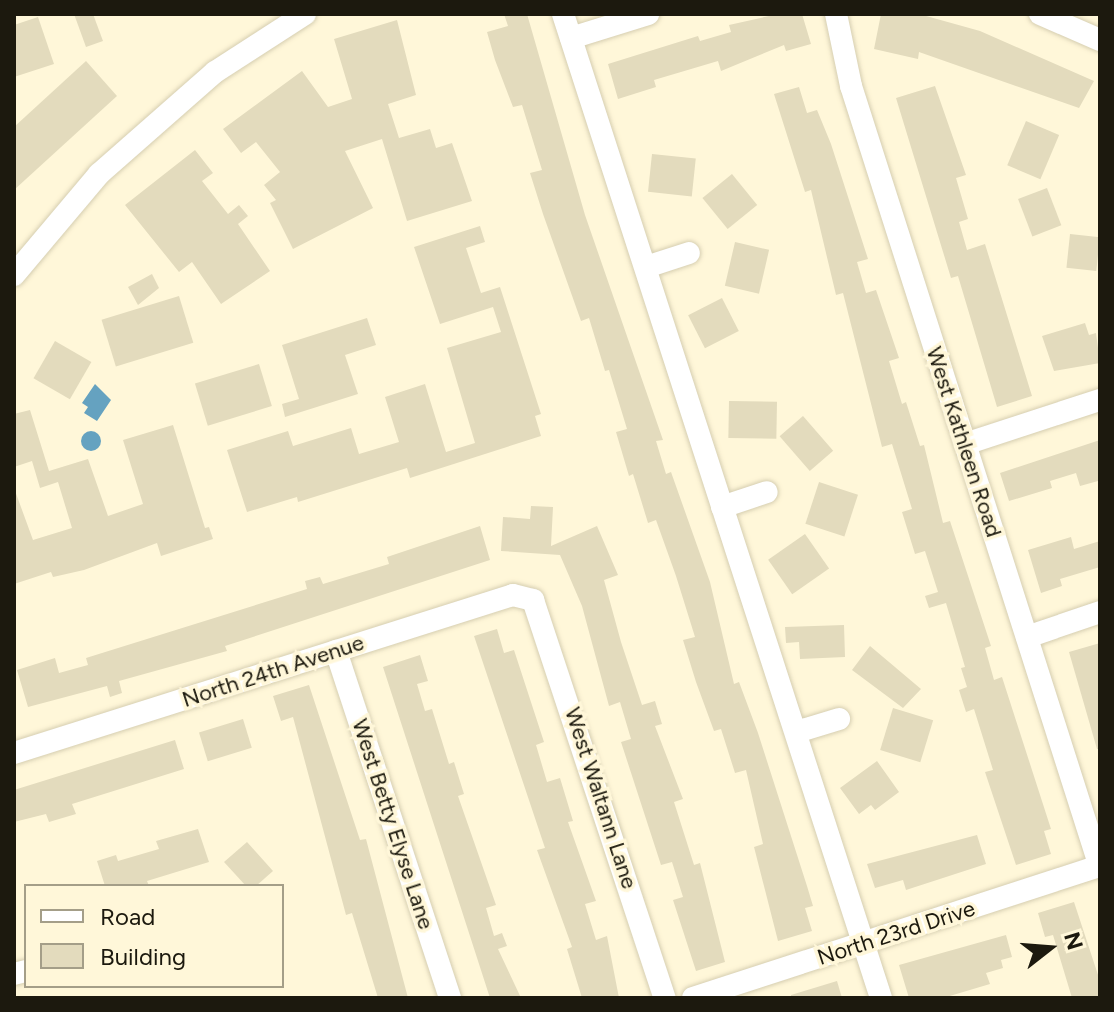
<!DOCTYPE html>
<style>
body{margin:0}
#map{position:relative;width:1114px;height:1012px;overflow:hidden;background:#fff7d9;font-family:Figtree,sans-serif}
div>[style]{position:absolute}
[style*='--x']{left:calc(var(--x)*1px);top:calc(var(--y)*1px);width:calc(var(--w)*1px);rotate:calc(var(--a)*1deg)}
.water>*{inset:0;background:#65a2c0}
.round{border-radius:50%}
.building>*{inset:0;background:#e3dbbd;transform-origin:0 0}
.roads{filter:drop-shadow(0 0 2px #d6ceb1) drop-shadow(0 0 2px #d6ceb1)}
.minor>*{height:22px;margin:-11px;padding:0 11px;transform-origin:11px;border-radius:11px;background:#fff}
span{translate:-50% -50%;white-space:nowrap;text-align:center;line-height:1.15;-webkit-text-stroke:7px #fff7d9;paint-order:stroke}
.street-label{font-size:22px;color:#1c190e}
.frame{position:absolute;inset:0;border:16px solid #1c190e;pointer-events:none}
.legend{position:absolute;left:24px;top:884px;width:260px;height:104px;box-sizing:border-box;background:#fff7d9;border:2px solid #a49e88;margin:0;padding:10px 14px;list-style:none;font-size:24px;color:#1c190e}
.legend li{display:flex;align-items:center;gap:16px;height:40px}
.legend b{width:40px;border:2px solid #a49e88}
.north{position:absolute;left:1010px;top:908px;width:80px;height:80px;-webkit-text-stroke:6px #fff7d9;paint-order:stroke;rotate:73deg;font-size:22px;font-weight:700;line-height:32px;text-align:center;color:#1c190e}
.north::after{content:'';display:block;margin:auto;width:28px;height:36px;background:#1c190e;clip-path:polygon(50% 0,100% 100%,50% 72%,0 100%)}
</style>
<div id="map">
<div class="water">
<i style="clip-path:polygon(95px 384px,111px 400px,97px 421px,84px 413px,88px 407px,82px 403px)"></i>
<i class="round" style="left:81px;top:431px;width:20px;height:20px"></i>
</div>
<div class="building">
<i style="clip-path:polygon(74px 14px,93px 14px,103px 41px,86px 47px)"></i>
<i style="clip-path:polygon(504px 14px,527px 14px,585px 215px,663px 440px,656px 441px,666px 474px,671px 472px,710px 582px,734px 684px,739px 682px,758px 733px,807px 886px,813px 906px,805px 908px,812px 931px,778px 941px,754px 847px,763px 844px,746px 770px,735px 773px,721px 729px,714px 731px,696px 682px,683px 640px,695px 637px,676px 576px,656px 520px,648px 523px,633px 474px,629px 476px,616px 432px,627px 429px,609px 370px,605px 371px,589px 318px,581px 321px,543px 214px,530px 173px,542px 170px,522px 105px,513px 107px,495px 60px,487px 32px,508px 26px)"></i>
<i style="clip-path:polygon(778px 14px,802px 14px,811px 44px,786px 51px,784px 45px,721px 71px,718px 61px,654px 80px,656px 87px,618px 99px,608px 64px,698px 36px,700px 41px,731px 32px,729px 25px)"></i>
<i style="clip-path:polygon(881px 14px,919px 14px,980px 31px,1094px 81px,1079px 108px,919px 52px,918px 59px,874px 49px)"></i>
<i style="clip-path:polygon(38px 17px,54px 64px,14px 77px,14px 25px)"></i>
<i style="clip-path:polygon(397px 20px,416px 95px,388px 104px,399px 138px,430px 129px,436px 148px,452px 143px,472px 201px,407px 221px,382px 139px,345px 151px,373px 208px,293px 249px,270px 203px,276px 200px,264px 185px,280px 172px,256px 142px,241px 153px,223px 129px,302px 71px,328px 107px,352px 99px,334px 39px)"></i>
<i style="clip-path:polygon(86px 61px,117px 96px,14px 190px,14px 127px)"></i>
<i style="clip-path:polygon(935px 86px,966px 175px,956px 178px,968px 219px,959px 222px,967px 250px,985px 244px,1032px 396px,997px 407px,958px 276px,951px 278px,896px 98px)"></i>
<i style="clip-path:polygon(799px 87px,807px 113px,817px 110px,831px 144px,868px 259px,857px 262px,866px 293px,876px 290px,899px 358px,889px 361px,902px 404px,906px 402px,920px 446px,924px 445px,943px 523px,950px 521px,991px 646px,985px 648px,994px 680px,1002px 677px,1051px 829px,1044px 831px,1051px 854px,1016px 865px,985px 772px,993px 770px,974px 709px,966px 712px,959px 690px,967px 687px,961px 668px,965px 667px,946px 603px,929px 608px,925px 596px,938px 592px,925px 551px,915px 554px,902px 512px,912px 509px,892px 444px,882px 447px,843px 293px,836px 295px,811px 190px,805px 192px,774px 94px)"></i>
<i style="left:1026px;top:121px;width:36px;height:48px;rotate:23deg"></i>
<i style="clip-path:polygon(195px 150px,213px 173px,202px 181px,228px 214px,239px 205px,248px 216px,238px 224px,270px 271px,221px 304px,192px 262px,179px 272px,125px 205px)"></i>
<i style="left:652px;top:154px;width:44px;height:38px;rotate:6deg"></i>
<i style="left:732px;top:174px;width:40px;height:38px;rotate:51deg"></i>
<i style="left:1047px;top:188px;width:40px;height:31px;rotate:69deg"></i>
<i style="clip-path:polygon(480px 226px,485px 242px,466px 248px,481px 293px,500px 287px,541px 414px,535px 416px,541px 436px,410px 478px,407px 468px,298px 502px,297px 497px,247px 512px,227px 450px,288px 431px,293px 446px,351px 428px,359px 454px,399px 442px,385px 397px,425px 384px,446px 452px,475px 443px,447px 348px,501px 332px,493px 307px,440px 324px,414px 247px)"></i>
<i style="left:1070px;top:234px;width:30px;height:34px;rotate:6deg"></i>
<i style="left:735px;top:242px;width:35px;height:45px;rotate:13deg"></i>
<i style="clip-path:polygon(152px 274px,159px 288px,138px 305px,128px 287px)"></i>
<i style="left:179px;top:296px;width:49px;height:81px;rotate:73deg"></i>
<i style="left:722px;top:298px;width:37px;height:38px;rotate:63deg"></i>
<i style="clip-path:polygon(367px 318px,376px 345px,345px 355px,358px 394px,285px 417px,282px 404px,299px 399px,282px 345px)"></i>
<i style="clip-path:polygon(1085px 323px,1089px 335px,1096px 333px,1100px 363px,1054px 371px,1042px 336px)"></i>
<i style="left:55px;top:341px;width:42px;height:43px;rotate:30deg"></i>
<i style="left:259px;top:364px;width:44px;height:67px;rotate:73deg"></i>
<i style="left:729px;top:401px;width:48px;height:37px;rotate:1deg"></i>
<i style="clip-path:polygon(30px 410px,49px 471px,88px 459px,108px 516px,143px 504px,123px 440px,173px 425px,205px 528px,209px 527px,213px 539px,161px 556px,157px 543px,84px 570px,53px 577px,51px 572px,14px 584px,14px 488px,33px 540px,72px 528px,58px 482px,40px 488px,32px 461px,14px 467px,14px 414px)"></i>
<i style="left:803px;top:416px;width:46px;height:31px;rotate:49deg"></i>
<i style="clip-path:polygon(1100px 440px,1098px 481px,1080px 486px,1076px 473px,1050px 481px,1052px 488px,1009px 501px,1000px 473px)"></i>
<i style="left:819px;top:482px;width:41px;height:44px;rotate:18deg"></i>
<i style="clip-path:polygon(531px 506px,553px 507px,551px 546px,597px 526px,618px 575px,604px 580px,621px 642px,642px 705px,655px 701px,662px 724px,655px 726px,683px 799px,674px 802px,694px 865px,700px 863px,725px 962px,696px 971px,673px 900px,683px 897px,672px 862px,661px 865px,621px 742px,631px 739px,620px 702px,609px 706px,582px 606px,560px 555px,501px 551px,503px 517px,530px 519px)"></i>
<i style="clip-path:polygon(480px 526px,490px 560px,225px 646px,227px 651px,119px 681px,122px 693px,110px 697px,107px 686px,28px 707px,17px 670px,55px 658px,59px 673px,88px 665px,86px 658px,307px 589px,305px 581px,320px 577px,323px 584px,389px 564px,387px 557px)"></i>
<i style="left:805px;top:534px;width:42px;height:45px;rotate:55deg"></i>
<i style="clip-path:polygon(1071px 537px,1074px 549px,1100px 541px,1100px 567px,1060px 579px,1062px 586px,1041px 593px,1028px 550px)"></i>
<i style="clip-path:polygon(844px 625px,845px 657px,800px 659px,799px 642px,786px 643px,785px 627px)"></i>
<i style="clip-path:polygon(497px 629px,504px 653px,514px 650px,544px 742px,536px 745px,547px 782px,560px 778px,573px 821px,568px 822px,596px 901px,585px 904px,596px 940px,607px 936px,619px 998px,582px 998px,567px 949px,572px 947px,537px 850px,545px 848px,474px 636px)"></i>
<i style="clip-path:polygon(1100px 643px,1100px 749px,1097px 749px,1069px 652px)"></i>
<i style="clip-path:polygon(870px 646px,921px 689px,903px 708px,852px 670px)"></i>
<i style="clip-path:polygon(420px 655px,428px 681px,417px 684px,425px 711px,432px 709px,449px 764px,454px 762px,464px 794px,458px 796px,496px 905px,486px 908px,494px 936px,502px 933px,507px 946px,498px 949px,521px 998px,490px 998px,383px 667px)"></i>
<i style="clip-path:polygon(309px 685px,360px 840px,366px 839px,408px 998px,378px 998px,352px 913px,346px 915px,293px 717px,281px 721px,273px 696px)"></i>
<i style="left:893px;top:708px;width:42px;height:44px;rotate:17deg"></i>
<i style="left:243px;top:719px;width:30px;height:46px;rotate:73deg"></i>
<i style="clip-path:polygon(175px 740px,184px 769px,72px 804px,76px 814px,49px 822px,46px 814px,14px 822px,14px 790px)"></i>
<i style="clip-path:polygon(877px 761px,899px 792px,875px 810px,871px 805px,859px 814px,840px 788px)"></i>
<i style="clip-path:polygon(198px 829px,209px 862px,147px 881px,149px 886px,105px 886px,97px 861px,116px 855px,118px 861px,159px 849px,156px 841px)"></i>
<i style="clip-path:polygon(977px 835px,986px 864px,906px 890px,903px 880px,875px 888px,867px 864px)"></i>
<i style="clip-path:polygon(247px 842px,273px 871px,256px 886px,246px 886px,224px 862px)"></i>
<i style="clip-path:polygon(1074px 902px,1100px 981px,1100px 998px,1072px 998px,1053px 935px,1045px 937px,1038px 913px)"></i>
<i style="clip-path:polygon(1006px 935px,1012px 957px,1001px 960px,1003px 968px,986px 973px,990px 984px,943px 998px,909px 998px,899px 965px)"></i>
<i style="clip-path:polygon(837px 981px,842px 998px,791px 998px,791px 995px)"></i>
</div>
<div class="roads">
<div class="minor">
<i style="--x:563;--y:14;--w:1034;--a:72.09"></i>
<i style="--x:836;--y:14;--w:74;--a:78.2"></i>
<i style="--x:851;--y:86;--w:820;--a:72.32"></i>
<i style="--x:1040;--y:14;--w:65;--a:23.4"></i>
<i style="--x:571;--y:38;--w:81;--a:-17.3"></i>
<i style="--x:646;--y:267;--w:45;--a:-18"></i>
<i style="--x:14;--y:275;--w:132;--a:-49.9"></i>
<i style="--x:99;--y:174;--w:154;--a:-41.3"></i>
<i style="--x:215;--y:72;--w:107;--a:-32.8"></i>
<i style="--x:965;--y:444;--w:142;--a:-18.1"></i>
<i style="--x:722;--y:507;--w:47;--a:-18.4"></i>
<i style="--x:1027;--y:637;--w:77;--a:-18.9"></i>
<i style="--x:336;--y:651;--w:365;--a:71.8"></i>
<i style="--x:796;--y:732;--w:45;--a:-16.8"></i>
<i style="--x:14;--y:753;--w:523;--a:-17.57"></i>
<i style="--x:513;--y:595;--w:21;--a:14"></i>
<i style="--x:533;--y:600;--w:419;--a:71.7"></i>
<i style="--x:14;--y:974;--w:12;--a:-14"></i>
<i style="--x:693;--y:998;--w:428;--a:-18"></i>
</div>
</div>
<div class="street-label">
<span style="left:964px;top:442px;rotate:72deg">West Kathleen Road</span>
<span style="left:273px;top:671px;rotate:-18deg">North 24th Avenue</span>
<span style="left:601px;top:798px;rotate:72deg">West Waltann Lane</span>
<span style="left:393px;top:824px;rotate:72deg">West Betty Elyse Lane</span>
<span style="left:896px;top:933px;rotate:-18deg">North 23rd Drive</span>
</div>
<div class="frame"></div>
<ul class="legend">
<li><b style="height:10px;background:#fff"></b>Road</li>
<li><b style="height:22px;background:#e3dbbd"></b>Building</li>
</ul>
<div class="north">N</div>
</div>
